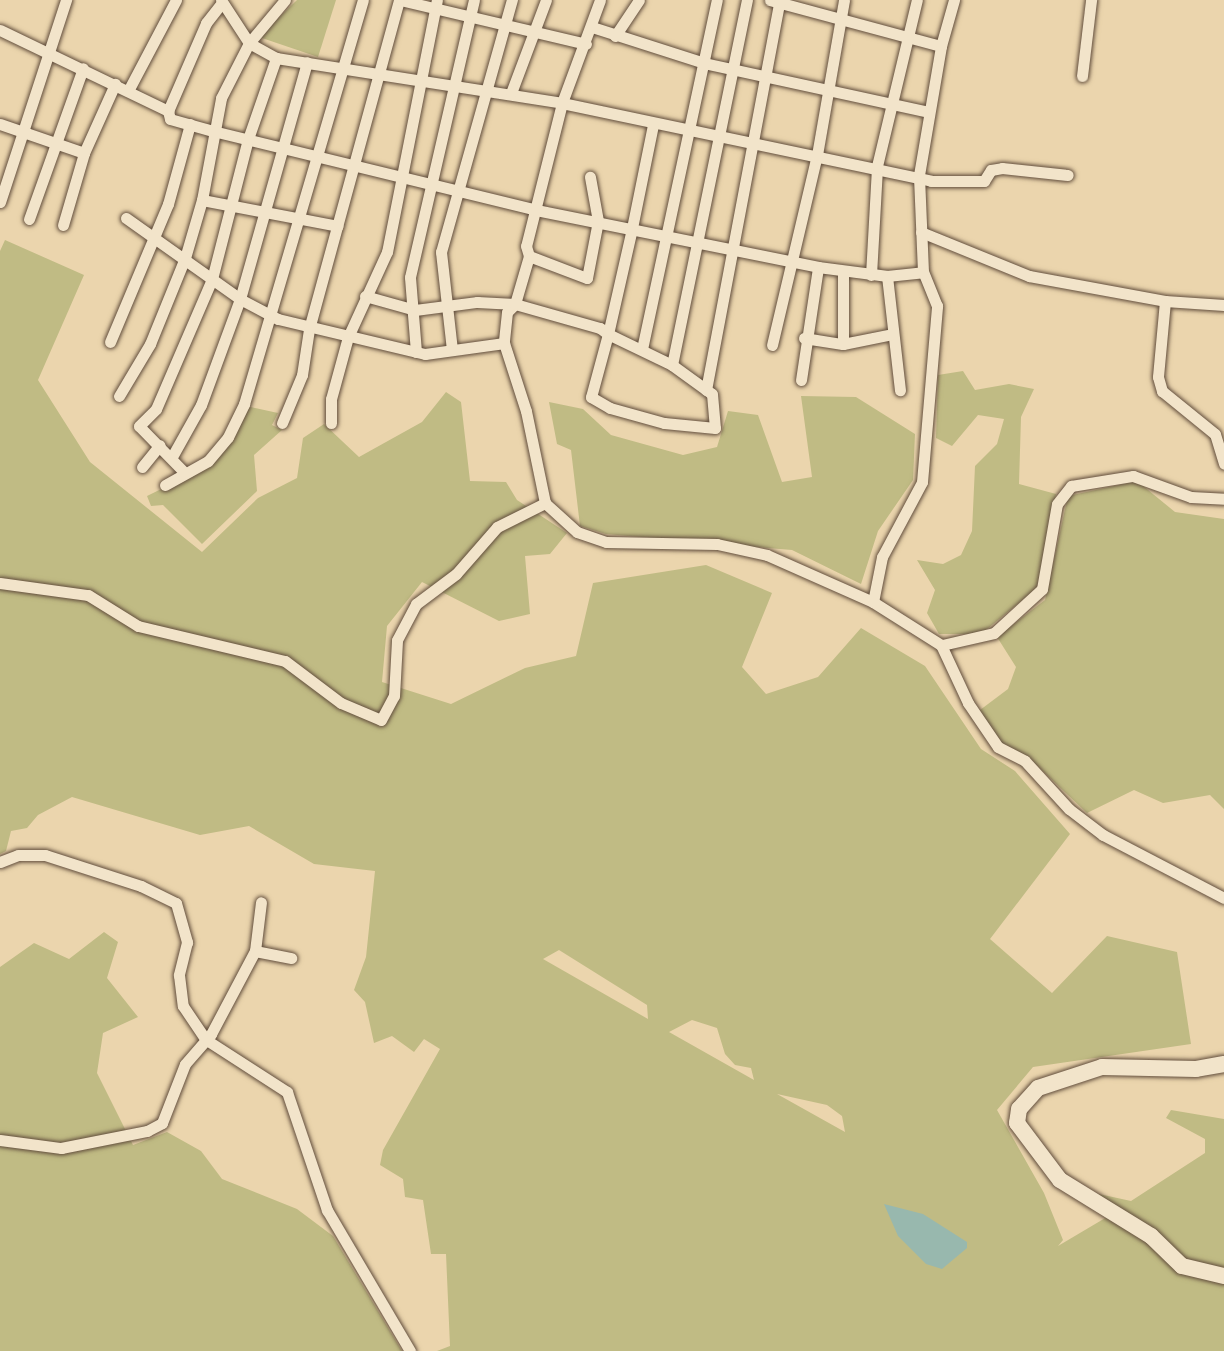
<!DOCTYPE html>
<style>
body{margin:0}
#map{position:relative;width:1224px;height:1351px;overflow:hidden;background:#ebd5ad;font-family:"IM FELL French Canon",serif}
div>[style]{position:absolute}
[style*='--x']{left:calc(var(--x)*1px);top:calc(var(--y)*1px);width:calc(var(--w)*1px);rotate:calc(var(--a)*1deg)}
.green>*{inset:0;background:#c0bb84}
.water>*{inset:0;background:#98b8ae}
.roads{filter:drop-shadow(0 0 2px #614d3c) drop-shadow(0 0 2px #614d3c)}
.street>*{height:11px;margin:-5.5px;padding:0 5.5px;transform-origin:5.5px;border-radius:5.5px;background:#f2e4ca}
.secondary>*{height:16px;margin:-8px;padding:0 8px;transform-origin:8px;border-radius:8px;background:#f2e4ca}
span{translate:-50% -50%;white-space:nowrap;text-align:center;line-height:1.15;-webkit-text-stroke:6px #f2e4ca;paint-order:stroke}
</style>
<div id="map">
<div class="green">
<i style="clip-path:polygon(297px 0,336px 0,318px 57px,259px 37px)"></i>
<i style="clip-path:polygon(evenodd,5px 240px,84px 275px,38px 380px,90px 462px,202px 552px,258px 498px,297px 478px,303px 438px,324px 424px,359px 457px,422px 422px,446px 392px,461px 402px,470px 481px,506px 482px,517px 500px,567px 533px,550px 554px,525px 556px,530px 614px,499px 621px,422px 582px,387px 626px,382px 682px,451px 704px,525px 668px,576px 656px,593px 583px,706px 565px,772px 593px,742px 667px,766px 694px,818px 677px,861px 628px,925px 666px,981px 749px,1015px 771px,1070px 834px,990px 939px,1052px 993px,1107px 936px,1177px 952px,1191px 1044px,1033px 1067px,997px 1110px,1044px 1193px,1063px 1240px,1058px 1246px,1112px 1214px,1095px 1201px,1099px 1194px,1131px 1201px,1205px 1153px,1205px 1139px,1166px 1118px,1171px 1110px,1224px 1119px,1224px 1351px,437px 1351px,450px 1346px,446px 1254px,431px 1254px,423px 1200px,405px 1197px,403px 1179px,380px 1165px,383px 1150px,440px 1049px,424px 1039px,414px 1052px,392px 1036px,374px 1043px,365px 1002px,354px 990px,366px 957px,375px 871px,314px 864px,249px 826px,200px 835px,72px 797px,38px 815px,27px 828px,11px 831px,6px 851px,0 854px,0 251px,5px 240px,559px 950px,647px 1005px,648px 1019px,543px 959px,559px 950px,5px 240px,692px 1020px,717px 1028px,725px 1054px,735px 1065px,751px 1068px,754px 1080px,669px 1032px,692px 1020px,5px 240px,777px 1094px,827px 1105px,842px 1116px,845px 1132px,777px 1094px)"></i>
<i style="clip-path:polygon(963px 371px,975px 390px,1009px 384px,1034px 389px,1021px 417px,1019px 484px,1056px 494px,1037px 588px,981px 634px,939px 634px,927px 613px,935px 590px,917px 560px,943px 564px,961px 555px,972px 531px,975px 466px,997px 444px,1004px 419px,978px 415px,952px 446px,936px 438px,938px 375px)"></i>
<i style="clip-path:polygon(801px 396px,856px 397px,915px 434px,913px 480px,878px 531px,861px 584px,792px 550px,606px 534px,580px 526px,571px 450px,557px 444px,549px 402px,583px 409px,611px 435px,683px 455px,717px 447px,728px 411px,758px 415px,782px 482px,812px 477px)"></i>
<i style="clip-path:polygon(246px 406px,278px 413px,272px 425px,282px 430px,254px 455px,257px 491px,202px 544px,163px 505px,151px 506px,147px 496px,194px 473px)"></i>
<i style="clip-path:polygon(1137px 481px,1175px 512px,1224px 519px,1224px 809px,1210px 795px,1163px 803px,1134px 790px,1087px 813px,1030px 759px,999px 743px,980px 710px,1008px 689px,1016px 667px,997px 637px,1045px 600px,1068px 496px)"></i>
<i style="clip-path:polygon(104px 932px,118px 942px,107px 978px,138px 1017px,103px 1033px,97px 1073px,133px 1145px,167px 1132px,201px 1151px,222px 1179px,297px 1209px,333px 1236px,402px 1351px,0 1351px,0 967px,34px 943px,69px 959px)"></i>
</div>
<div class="water">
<i style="clip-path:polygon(884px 1204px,923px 1214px,967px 1242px,967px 1248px,942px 1269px,926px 1264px,898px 1236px)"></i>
</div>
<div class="roads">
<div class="street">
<i style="--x:221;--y:0;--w:51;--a:56.9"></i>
<i style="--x:249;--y:43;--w:31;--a:29"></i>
<i style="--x:276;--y:58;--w:290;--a:8.9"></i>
<i style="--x:562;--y:103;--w:377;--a:11.9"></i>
<i style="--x:931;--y:181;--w:53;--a:0"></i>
<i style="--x:984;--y:181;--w:13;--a:-58"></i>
<i style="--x:991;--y:170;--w:11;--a:-10"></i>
<i style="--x:1002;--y:168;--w:66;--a:6.1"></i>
<i style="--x:400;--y:0;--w:191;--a:13.3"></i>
<i style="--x:600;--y:0;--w:110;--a:110.3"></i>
<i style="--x:562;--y:103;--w:147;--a:104.1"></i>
<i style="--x:526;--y:246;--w:10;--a:73"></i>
<i style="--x:529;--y:256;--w:50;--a:106.3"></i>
<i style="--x:515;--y:304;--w:11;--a:135"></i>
<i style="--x:507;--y:312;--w:31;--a:96"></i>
<i style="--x:504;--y:343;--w:71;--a:72.1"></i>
<i style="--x:526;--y:411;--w:94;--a:78.3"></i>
<i style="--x:545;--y:503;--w:43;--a:42.2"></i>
<i style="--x:577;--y:532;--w:31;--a:19"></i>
<i style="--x:606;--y:542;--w:111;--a:1"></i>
<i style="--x:717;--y:544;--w:51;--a:12.4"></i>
<i style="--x:767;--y:555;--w:116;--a:23.9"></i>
<i style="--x:873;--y:602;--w:80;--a:32.3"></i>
<i style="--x:941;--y:645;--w:64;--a:65"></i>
<i style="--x:968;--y:703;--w:53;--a:55.7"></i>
<i style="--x:998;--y:747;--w:30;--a:27"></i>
<i style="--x:1025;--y:761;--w:65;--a:47.5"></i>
<i style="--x:1069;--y:809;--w:43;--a:37.4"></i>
<i style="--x:1103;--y:835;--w:136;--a:27.5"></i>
<i style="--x:770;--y:0;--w:177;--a:15.1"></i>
<i style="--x:592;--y:27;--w:118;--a:17.8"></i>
<i style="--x:704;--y:63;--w:230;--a:12.3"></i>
<i style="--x:0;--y:30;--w:187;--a:25.7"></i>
<i style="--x:168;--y:111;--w:8;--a:76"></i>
<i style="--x:170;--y:119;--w:45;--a:15.6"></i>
<i style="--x:213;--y:131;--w:333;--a:13.7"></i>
<i style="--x:536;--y:210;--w:288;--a:11.4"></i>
<i style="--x:818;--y:267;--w:70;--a:7.4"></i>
<i style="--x:887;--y:276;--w:36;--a:-6"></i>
<i style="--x:615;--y:36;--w:43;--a:-56.3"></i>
<i style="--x:1082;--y:76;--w:77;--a:-83.2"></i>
<i style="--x:128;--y:91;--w:103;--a:-62.2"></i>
<i style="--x:511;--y:93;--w:99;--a:-69.4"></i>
<i style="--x:168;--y:111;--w:96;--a:-66.6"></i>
<i style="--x:206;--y:23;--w:24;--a:-52"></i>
<i style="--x:0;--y:124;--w:89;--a:19"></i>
<i style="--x:202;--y:200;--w:138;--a:10.8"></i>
<i style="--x:0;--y:202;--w:213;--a:-71.9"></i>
<i style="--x:126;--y:218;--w:140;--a:35.4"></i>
<i style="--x:240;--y:299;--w:43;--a:27.8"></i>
<i style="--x:278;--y:319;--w:151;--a:13.4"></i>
<i style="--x:425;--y:354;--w:80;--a:-7.9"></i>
<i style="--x:29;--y:219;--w:160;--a:-70.3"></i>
<i style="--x:63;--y:225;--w:75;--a:-73.7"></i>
<i style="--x:84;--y:153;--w:76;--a:-65.8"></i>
<i style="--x:921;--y:232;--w:117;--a:22.2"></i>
<i style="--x:1029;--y:276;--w:138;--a:10.4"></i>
<i style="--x:1165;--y:301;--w:59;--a:3.9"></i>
<i style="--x:529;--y:256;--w:62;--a:20.8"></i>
<i style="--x:587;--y:278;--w:58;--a:-79.1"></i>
<i style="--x:598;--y:221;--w:45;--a:-100.3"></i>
<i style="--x:843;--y:271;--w:73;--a:90"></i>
<i style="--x:871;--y:275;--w:109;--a:-86.8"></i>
<i style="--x:877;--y:166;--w:171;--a:-76.5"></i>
<i style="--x:887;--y:276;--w:115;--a:83.5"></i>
<i style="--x:365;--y:296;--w:52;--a:15.6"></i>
<i style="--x:415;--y:310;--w:63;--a:-7.4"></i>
<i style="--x:477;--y:302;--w:38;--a:3"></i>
<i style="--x:515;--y:304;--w:88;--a:15.8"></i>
<i style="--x:600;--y:328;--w:10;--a:37"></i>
<i style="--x:608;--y:334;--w:71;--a:25.8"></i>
<i style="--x:672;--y:365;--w:49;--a:35.9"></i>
<i style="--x:712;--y:394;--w:34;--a:85"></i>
<i style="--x:715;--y:428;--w:51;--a:-174.4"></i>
<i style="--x:664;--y:423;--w:56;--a:-164.5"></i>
<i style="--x:610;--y:408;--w:22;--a:-150"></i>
<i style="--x:591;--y:397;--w:65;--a:-74.9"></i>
<i style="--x:608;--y:334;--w:109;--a:-77.2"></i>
<i style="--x:632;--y:228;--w:105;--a:-78.5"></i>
<i style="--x:1165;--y:301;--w:76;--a:95.3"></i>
<i style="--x:1158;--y:377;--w:15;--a:74"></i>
<i style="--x:1162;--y:391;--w:68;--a:39.1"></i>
<i style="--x:1215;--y:434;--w:31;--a:73"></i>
<i style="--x:804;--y:338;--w:39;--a:9"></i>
<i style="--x:843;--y:344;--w:50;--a:-11.5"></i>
<i style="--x:110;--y:342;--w:150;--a:-67.2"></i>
<i style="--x:168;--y:204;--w:83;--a:-74.6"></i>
<i style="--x:772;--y:345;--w:195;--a:-76.7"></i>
<i style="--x:817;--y:155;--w:157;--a:-80.1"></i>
<i style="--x:642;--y:349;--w:357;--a:-77.9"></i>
<i style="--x:452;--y:350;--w:99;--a:-96.4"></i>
<i style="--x:441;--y:252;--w:262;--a:-74.3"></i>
<i style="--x:416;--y:352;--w:75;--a:-94.6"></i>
<i style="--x:410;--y:277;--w:284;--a:-77"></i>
<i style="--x:672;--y:365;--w:373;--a:-78.4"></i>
<i style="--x:801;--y:380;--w:114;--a:-81.4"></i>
<i style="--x:706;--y:390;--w:397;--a:-79.3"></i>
<i style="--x:119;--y:396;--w:61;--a:-59.2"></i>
<i style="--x:150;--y:344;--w:93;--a:-67.9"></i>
<i style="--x:185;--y:258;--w:60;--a:-73.7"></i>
<i style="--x:202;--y:200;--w:104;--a:-79.4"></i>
<i style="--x:221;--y:98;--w:62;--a:-63"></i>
<i style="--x:249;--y:43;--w:56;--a:-50.1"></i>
<i style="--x:282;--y:423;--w:52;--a:-67.4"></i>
<i style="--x:302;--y:375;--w:47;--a:-81.3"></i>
<i style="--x:309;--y:329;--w:341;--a:-74.7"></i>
<i style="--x:331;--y:423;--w:24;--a:-90"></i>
<i style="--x:331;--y:399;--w:64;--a:-74.7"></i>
<i style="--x:348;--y:337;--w:94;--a:-65.4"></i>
<i style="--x:387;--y:252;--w:257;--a:-78.8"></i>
<i style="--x:173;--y:455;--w:57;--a:-60.8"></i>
<i style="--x:201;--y:405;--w:113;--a:-69.8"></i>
<i style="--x:240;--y:299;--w:246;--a:-74.2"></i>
<i style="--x:142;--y:467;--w:28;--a:-51"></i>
<i style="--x:184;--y:472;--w:64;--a:-134.4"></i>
<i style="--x:139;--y:426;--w:24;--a:-45"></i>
<i style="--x:156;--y:409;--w:142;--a:-66.7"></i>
<i style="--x:212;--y:279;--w:145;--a:-75.6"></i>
<i style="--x:248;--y:139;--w:86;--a:-70.9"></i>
<i style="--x:165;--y:485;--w:49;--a:-29.2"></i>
<i style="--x:208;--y:461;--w:31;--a:-50"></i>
<i style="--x:228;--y:437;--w:37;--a:-64"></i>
<i style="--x:244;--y:404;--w:421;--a:-73.6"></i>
<i style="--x:0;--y:583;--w:89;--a:7.8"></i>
<i style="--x:88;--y:595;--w:59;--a:31.8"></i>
<i style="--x:138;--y:626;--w:151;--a:13.4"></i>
<i style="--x:285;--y:661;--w:70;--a:36.9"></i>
<i style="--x:341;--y:703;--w:43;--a:23"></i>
<i style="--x:381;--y:720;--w:27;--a:-62"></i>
<i style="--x:394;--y:696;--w:56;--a:-86.9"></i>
<i style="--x:397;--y:640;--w:41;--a:-62.2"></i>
<i style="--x:416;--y:604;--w:50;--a:-36.9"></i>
<i style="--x:456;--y:574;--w:62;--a:-48.9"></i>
<i style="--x:497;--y:527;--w:54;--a:-26.6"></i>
<i style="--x:873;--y:602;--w:46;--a:-78.7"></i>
<i style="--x:882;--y:557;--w:85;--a:-61.9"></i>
<i style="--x:922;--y:482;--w:177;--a:-85.1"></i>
<i style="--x:937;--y:306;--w:37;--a:-112"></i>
<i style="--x:923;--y:272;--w:97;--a:-92.4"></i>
<i style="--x:919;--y:175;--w:131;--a:-80.3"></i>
<i style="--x:941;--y:46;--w:48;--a:-74.2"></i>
<i style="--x:942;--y:645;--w:53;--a:-13"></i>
<i style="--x:994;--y:633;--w:65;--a:-42.5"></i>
<i style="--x:1042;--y:589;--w:86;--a:-80"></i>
<i style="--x:1057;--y:504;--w:23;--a:-52"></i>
<i style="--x:1071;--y:486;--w:63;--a:-9.2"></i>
<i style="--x:1133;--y:476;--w:62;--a:19.9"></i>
<i style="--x:1191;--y:497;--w:33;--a:3"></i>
<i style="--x:0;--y:862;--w:19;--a:-21"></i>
<i style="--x:18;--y:855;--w:27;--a:0"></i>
<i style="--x:45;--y:855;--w:101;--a:17.9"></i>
<i style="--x:141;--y:886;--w:39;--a:26"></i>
<i style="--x:176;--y:903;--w:41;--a:74.2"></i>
<i style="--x:187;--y:942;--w:34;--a:104"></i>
<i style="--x:179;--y:975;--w:31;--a:83"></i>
<i style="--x:183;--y:1006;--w:40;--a:56"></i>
<i style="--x:205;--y:1039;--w:98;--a:32.9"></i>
<i style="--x:287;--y:1092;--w:125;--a:71.3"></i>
<i style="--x:327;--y:1210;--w:164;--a:59.5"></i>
<i style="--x:255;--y:951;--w:37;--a:11"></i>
<i style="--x:0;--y:1140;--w:62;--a:7.5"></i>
<i style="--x:61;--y:1148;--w:88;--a:-11.2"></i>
<i style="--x:147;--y:1131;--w:17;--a:-28"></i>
<i style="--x:162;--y:1123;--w:63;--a:-68.7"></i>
<i style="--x:185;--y:1064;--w:40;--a:-49"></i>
<i style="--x:211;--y:1034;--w:94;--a:-62.1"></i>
<i style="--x:255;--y:951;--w:49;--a:-83"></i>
</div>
<div class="secondary">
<i style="--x:1224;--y:1064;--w:28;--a:170"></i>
<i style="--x:1196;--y:1069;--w:94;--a:-178.8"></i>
<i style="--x:1102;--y:1067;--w:67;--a:161.8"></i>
<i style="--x:1038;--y:1088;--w:28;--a:132"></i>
<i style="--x:1019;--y:1109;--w:14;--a:98"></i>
<i style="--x:1017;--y:1123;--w:71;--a:53"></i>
<i style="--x:1060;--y:1180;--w:107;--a:31.6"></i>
<i style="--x:1151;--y:1236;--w:43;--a:44.1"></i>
<i style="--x:1182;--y:1266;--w:43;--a:13.4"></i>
</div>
</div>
</div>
